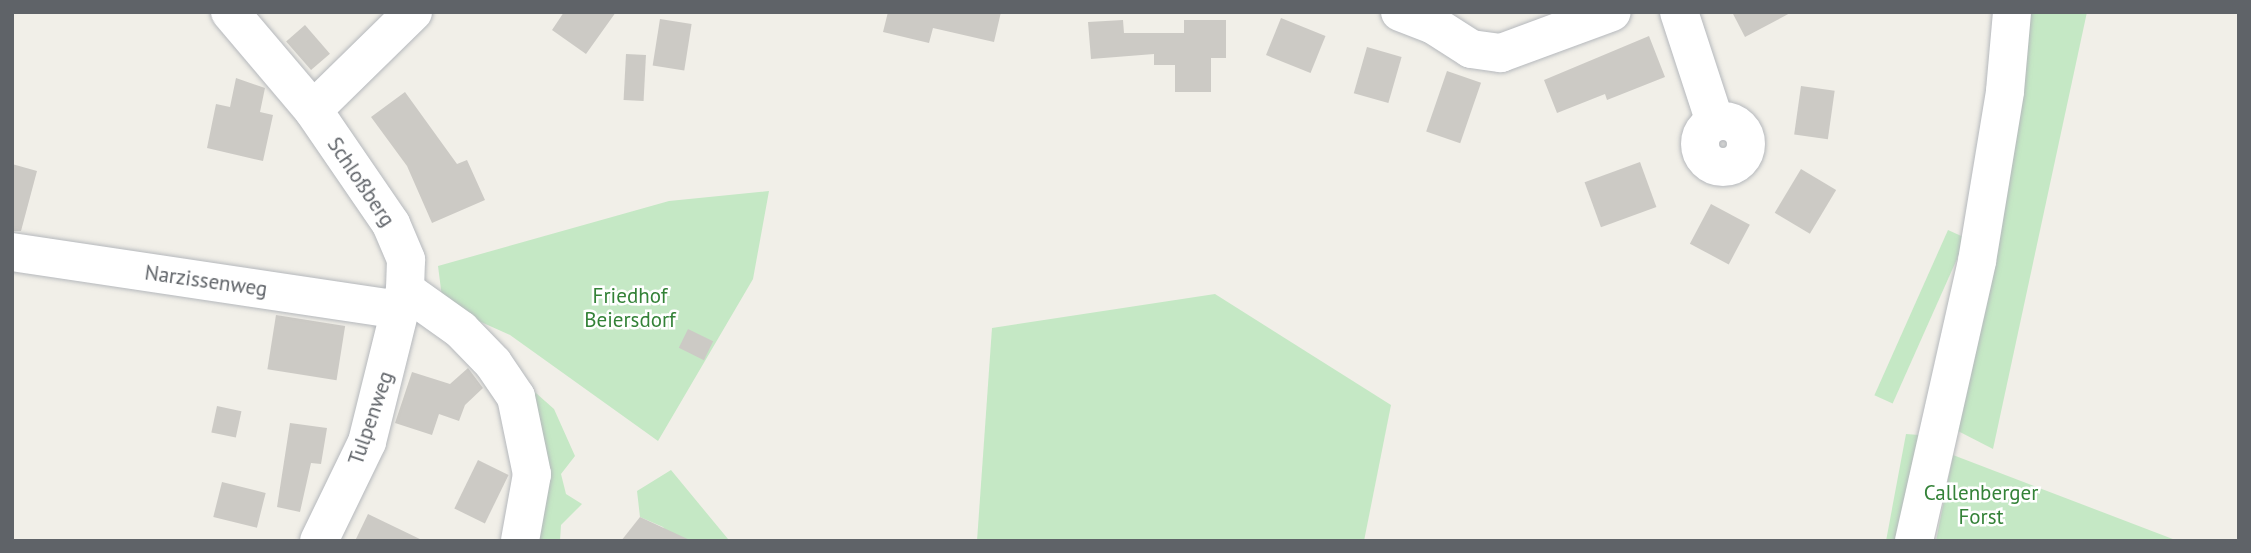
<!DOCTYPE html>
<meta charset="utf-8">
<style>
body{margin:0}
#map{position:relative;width:2251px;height:553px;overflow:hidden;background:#f1efe8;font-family:"PT Sans",sans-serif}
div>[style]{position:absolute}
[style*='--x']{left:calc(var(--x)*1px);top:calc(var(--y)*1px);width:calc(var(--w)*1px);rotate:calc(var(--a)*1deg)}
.green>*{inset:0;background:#c5e8c5;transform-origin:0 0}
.building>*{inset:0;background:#cccac5;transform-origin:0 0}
.roads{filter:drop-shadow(0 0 2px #b5b8bc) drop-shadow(0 0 2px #b5b8bc)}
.minor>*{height:38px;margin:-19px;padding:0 19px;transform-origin:19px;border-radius:19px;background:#fff}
.minor>.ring{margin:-19px;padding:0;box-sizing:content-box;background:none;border:38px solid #fff;border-radius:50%}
span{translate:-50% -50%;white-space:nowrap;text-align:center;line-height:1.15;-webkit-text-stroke:5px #fff;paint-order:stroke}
.street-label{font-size:21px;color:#5f6368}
.park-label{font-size:21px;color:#348238}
.frame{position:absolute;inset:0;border:14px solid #5f6368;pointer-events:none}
</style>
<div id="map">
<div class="green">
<i style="clip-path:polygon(2022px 12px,2087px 12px,1993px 449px,1956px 430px)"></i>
<i style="clip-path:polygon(769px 191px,753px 279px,658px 441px,510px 335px,443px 305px,438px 266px,669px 201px)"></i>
<i style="left:1948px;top:230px;width:20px;height:181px;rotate:24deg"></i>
<i style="clip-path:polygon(1215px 294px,1391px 405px,1364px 541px,977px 541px,992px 328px)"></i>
<i style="clip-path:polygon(519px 378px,554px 409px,575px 456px,561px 474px,566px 494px,582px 504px,561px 525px,560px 541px,533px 541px)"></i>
<i style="clip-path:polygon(1906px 434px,1919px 435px,1902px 541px,1886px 541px)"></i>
<i style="clip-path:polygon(1953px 455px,2178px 541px,1936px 541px)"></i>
<i style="clip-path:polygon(671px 470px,728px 539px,729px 541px,673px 541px,663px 527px,640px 517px,637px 491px)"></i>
</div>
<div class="building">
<i style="clip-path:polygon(564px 12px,616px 12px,586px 54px,552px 30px)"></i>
<i style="clip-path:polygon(888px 12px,1001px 12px,994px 42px,933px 28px,929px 43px,883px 32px)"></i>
<i style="clip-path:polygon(1732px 12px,1792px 12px,1745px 37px)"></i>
<i style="left:1281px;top:18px;width:48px;height:40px;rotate:22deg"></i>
<i style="left:660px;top:19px;width:32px;height:47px;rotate:9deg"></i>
<i style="clip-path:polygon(1123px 20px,1124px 33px,1184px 33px,1184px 20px,1226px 20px,1226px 58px,1211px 58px,1211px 92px,1175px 92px,1175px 65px,1154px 65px,1154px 54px,1091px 59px,1088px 22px)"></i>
<i style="left:305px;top:25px;width:38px;height:25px;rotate:49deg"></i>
<i style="clip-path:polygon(1649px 36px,1665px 77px,1607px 100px,1605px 94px,1557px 113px,1544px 80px)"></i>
<i style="left:1367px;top:47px;width:36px;height:48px;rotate:16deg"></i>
<i style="left:626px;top:54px;width:20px;height:46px;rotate:3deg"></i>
<i style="left:1447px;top:71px;width:36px;height:64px;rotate:19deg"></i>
<i style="clip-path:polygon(236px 78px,265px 88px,260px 112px,273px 115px,263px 161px,207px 148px,216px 104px,230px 107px)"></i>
<i style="left:1801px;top:86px;width:34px;height:49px;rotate:8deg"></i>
<i style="clip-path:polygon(405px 92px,457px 164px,467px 160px,485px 200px,432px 223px,407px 166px,371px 117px)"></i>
<i style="left:1640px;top:162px;width:48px;height:59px;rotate:70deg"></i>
<i style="clip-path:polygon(12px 164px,37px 171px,21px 231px,12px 231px)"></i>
<i style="left:1801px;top:169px;width:41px;height:51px;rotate:31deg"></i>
<i style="left:1711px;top:204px;width:44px;height:45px;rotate:28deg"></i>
<i style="left:276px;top:315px;width:70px;height:55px;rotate:9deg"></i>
<i style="left:688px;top:329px;width:28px;height:21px;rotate:26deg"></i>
<i style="clip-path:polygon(468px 368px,483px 388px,465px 405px,459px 421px,439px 414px,432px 435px,395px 423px,412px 372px,450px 384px)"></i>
<i style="left:217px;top:406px;width:25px;height:27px;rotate:12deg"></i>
<i style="clip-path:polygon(290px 423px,327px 428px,321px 464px,311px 463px,300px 512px,277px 507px)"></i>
<i style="left:478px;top:460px;width:34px;height:54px;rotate:26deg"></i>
<i style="left:222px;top:482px;width:45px;height:36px;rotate:14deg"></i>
<i style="clip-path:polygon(368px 514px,424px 541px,355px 541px)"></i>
<i style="clip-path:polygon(640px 517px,692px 541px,621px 541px)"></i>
</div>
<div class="roads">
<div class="minor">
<i style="--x:230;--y:12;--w:128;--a:49.7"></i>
<i style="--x:313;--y:110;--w:138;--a:55.6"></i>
<i style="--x:391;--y:224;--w:39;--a:67"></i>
<i style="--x:406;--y:260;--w:30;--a:92"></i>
<i style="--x:405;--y:290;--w:69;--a:35.5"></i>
<i style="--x:461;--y:330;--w:46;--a:45.9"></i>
<i style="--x:493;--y:363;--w:41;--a:55.9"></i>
<i style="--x:516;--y:397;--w:79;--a:78.3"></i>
<i style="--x:532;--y:474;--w:68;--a:100.2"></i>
<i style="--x:1400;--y:12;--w:34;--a:21"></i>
<i style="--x:1432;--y:24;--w:46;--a:32.7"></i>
<i style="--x:1471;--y:49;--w:30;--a:8"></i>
<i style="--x:1501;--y:53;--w:118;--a:-20.3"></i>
<i style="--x:1679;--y:12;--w:116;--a:71.9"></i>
<i style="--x:313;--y:110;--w:140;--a:-44.4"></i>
<i class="ring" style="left:1700px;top:121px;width:8px;height:8px"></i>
<i style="--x:12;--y:252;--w:392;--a:8.5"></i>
<i style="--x:319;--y:541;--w:110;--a:-64.1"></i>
<i style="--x:367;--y:442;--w:157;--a:-76"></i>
<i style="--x:1914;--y:541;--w:287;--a:-77.3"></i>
<i style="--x:1977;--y:261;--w:172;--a:-80.6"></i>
<i style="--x:2005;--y:91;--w:79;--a:-84.9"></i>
</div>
</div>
<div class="street-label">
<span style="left:361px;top:182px;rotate:56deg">Schloßberg</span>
<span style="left:206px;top:281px;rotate:8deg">Narzissenweg</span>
<span style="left:371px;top:418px;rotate:-71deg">Tulpenweg</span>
</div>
<div class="park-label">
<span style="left:630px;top:308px">Friedhof<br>Beiersdorf</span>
<span style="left:1981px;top:505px">Callenberger<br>Forst</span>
</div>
<div class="frame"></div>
</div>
